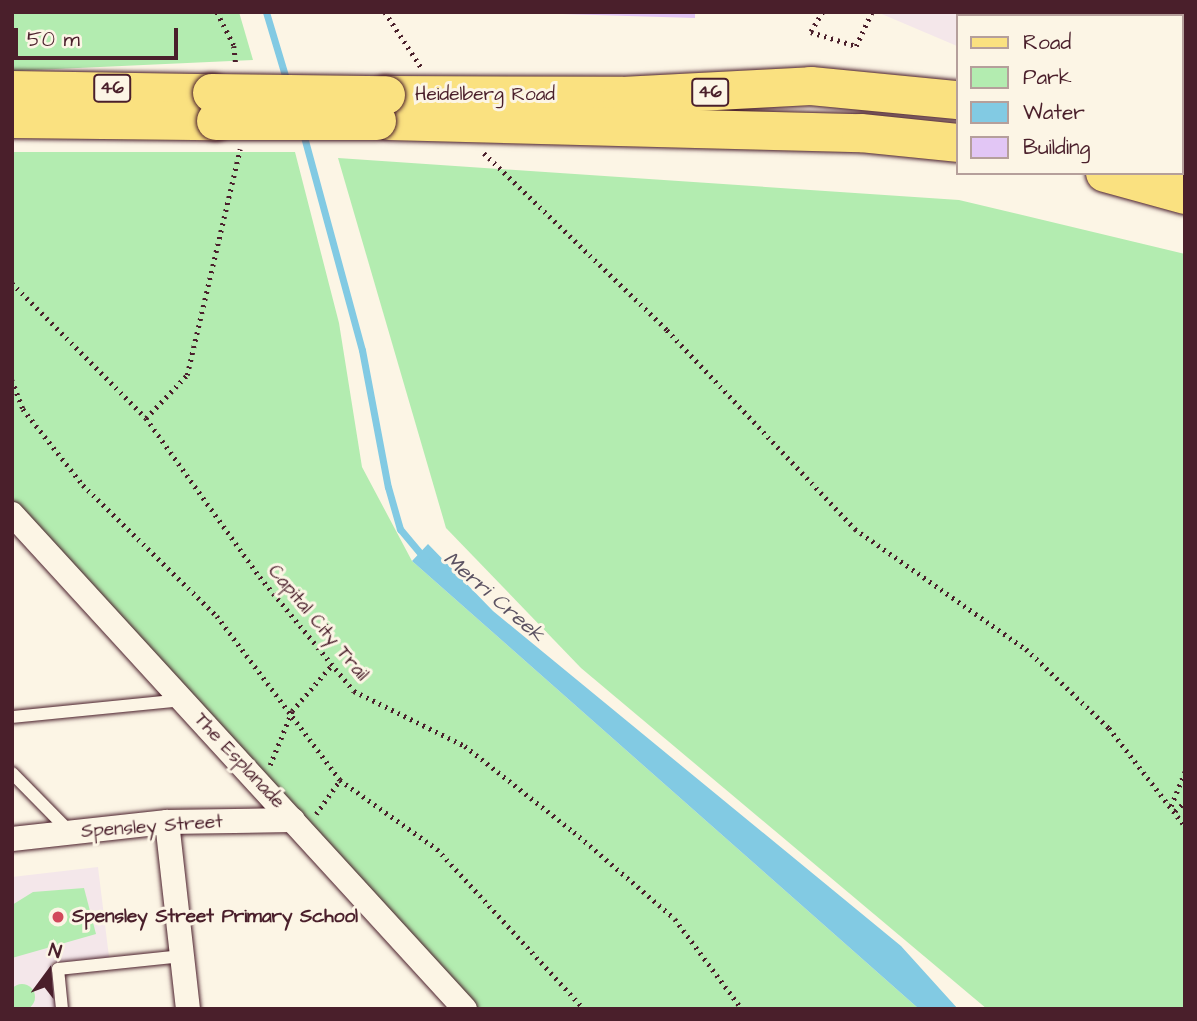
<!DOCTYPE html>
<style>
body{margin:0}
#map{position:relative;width:1197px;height:1021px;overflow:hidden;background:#fcf5e5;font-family:"Architects Daughter",sans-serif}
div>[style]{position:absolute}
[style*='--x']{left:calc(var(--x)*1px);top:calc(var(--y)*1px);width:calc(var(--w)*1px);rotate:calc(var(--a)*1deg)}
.built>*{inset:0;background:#f4e7ea}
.green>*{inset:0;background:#b3ecb0}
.round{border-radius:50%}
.water>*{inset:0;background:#82cae3}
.stream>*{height:7px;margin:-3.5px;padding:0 3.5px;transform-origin:3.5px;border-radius:3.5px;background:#82cae3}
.building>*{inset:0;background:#e2c6f5}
.path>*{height:4.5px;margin-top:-2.25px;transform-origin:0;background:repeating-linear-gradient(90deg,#4a1f2b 0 2px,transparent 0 7px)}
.roads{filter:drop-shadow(0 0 2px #4a1f2b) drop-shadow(0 0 2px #4a1f2b)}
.lane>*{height:12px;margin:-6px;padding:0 6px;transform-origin:6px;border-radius:6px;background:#fcf5e5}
.street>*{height:24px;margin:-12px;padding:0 12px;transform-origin:12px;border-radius:12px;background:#fcf5e5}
.primary>*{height:38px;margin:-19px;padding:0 19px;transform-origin:19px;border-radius:19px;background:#fae180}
.bridges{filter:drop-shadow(0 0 2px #4a1f2b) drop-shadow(0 0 2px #4a1f2b)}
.primary-bridge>*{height:38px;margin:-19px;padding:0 19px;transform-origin:19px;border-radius:19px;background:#fae180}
.dots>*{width:19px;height:19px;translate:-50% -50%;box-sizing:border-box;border:4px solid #fcf5e5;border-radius:50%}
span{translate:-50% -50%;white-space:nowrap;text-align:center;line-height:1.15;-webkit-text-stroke:6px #fcf5e5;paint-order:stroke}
.shield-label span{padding:2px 5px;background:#fcf5e5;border:2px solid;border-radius:5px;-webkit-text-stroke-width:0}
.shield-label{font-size:18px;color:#4a1f2b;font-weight:700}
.street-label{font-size:19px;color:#4a1f2b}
.poi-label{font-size:19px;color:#4a1f2b;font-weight:700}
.left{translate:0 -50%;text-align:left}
.water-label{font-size:21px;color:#5b5262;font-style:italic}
.frame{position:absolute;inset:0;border:14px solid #4a1f2b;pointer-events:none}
.legend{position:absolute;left:956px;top:14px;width:228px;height:161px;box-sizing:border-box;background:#fcf5e5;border:2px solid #b59f9b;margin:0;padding:9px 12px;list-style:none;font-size:21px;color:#4a1f2b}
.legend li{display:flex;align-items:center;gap:14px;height:35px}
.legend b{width:35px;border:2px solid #b59f9b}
.north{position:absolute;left:14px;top:937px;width:70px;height:70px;-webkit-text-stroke:5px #fcf5e5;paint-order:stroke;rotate:16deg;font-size:19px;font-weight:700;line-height:28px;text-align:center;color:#4a1f2b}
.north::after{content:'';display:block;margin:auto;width:24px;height:32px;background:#4a1f2b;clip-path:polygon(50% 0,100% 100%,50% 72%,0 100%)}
.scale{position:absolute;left:14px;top:28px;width:164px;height:32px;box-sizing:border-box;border:4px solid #4a1f2b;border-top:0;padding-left:9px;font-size:21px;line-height:24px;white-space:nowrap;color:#4a1f2b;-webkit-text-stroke:5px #fcf5e5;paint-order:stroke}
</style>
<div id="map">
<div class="built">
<i style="clip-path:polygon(877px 12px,1185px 12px,1185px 111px,1181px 16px,957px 16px,957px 46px)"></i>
<i style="clip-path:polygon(98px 867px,109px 957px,52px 963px,58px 1009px,12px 1009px,12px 877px)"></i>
</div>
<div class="green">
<i style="clip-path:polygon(12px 12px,239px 12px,253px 60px,12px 71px)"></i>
<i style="clip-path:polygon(12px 152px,295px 152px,339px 323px,362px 467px,412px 561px,919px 1009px,478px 1009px,12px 502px)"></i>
<i style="clip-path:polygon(338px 158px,959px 200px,1185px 254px,1185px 1009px,987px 1009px,581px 668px,446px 528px)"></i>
<i style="clip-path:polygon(84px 888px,96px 934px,12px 958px,12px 905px,33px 892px)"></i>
<i class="round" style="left:9px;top:984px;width:26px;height:26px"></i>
</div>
<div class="water">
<i style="clip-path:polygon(428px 544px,493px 611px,901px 946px,958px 1009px,919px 1009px,412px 561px)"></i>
</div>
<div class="stream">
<i style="--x:266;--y:12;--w:73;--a:73.3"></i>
<i style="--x:303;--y:133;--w:225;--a:74.8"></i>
<i style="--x:362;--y:350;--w:139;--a:79.3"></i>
<i style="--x:388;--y:487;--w:44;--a:74.1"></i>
<i style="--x:400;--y:529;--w:39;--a:50"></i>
</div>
<div class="building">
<i style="clip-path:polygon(695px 12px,695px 18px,562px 14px,562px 12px)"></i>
</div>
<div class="path">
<i style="--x:217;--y:12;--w:38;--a:63"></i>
<i style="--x:234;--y:46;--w:20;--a:84"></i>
<i style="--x:385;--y:12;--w:66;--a:56.8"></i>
<i style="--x:823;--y:12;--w:23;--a:121"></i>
<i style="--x:811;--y:32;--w:47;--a:17.3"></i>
<i style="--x:856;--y:46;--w:38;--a:-65"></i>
<i style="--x:484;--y:153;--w:255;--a:44"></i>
<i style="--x:667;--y:330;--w:274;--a:46.6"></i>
<i style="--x:855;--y:529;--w:209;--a:35.1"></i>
<i style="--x:1026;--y:649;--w:115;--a:43.6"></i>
<i style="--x:1109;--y:728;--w:124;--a:52.2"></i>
<i style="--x:961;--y:173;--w:51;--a:0"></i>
<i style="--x:12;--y:283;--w:190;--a:45.2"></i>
<i style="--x:146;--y:418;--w:196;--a:54.4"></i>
<i style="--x:260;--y:577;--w:148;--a:50.5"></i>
<i style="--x:354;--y:691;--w:124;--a:26.4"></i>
<i style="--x:465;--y:746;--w:139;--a:38.3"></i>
<i style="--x:574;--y:832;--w:133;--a:40.7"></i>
<i style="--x:675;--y:919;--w:112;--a:53.3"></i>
<i style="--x:12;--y:380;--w:31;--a:69"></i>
<i style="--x:23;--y:409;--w:97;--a:51.7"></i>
<i style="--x:83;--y:485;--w:187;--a:44.4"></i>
<i style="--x:217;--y:616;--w:205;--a:53.1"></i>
<i style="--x:340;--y:780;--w:119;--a:35.4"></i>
<i style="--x:437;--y:849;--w:217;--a:47.4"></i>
<i style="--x:146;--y:418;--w:59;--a:-46.4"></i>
<i style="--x:187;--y:375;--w:232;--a:-76.8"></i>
<i style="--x:270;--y:765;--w:58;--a:-67.8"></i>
<i style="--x:292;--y:711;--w:60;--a:-49.1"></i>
<i style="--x:1171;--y:806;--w:37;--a:-68"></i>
<i style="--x:1175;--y:811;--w:13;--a:-42"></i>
<i style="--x:316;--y:814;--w:42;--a:-54.8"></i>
</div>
<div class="roads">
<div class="lane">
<i style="--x:12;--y:717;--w:171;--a:-5.7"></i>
<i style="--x:12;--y:773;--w:83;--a:45.5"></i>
<i style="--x:62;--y:1009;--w:40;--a:-95.7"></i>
<i style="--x:58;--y:969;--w:125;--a:-6"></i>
</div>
<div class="street">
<i style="--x:12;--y:514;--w:671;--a:47.54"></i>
<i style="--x:167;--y:822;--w:188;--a:83.6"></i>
<i style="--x:12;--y:839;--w:156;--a:-6.3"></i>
<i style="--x:167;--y:822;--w:126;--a:-0.9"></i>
</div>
<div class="primary">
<i style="--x:12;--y:90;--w:200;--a:0.9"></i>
<i style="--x:386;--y:95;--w:236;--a:0.2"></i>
<i style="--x:622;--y:96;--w:189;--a:-3"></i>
<i style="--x:811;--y:86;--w:147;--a:5.5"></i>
<i style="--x:12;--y:119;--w:204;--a:0.6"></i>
<i style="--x:389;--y:121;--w:472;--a:1.5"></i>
<i style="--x:861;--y:133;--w:97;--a:5.9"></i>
<i style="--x:1181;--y:150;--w:4;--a:14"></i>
<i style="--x:1105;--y:173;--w:83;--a:15.4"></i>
</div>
</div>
<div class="bridges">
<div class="primary-bridge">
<i style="--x:212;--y:93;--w:174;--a:0.7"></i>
<i style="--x:216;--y:121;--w:161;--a:0"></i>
</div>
</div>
<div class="dots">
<i style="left:58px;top:917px;background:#d1495b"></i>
</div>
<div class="shield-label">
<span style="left:112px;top:88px">46</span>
<span style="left:710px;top:92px">46</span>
</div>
<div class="street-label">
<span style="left:485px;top:95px">Heidelberg Road</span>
<span style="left:318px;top:623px;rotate:50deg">Capital City Trail</span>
<span style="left:239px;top:761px;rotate:47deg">The Esplanade</span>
<span style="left:152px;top:827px;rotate:-4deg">Spensley Street</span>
</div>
<div class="poi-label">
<span class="left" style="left:72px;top:917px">Spensley Street Primary School</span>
</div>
<div class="water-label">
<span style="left:494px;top:597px;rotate:41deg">Merri Creek</span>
</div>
<div class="frame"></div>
<ul class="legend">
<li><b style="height:9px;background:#fae180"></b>Road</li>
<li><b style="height:19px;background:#b3ecb0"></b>Park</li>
<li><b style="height:19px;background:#82cae3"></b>Water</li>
<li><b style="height:19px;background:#e2c6f5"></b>Building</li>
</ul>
<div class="north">N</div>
<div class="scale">50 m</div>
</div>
